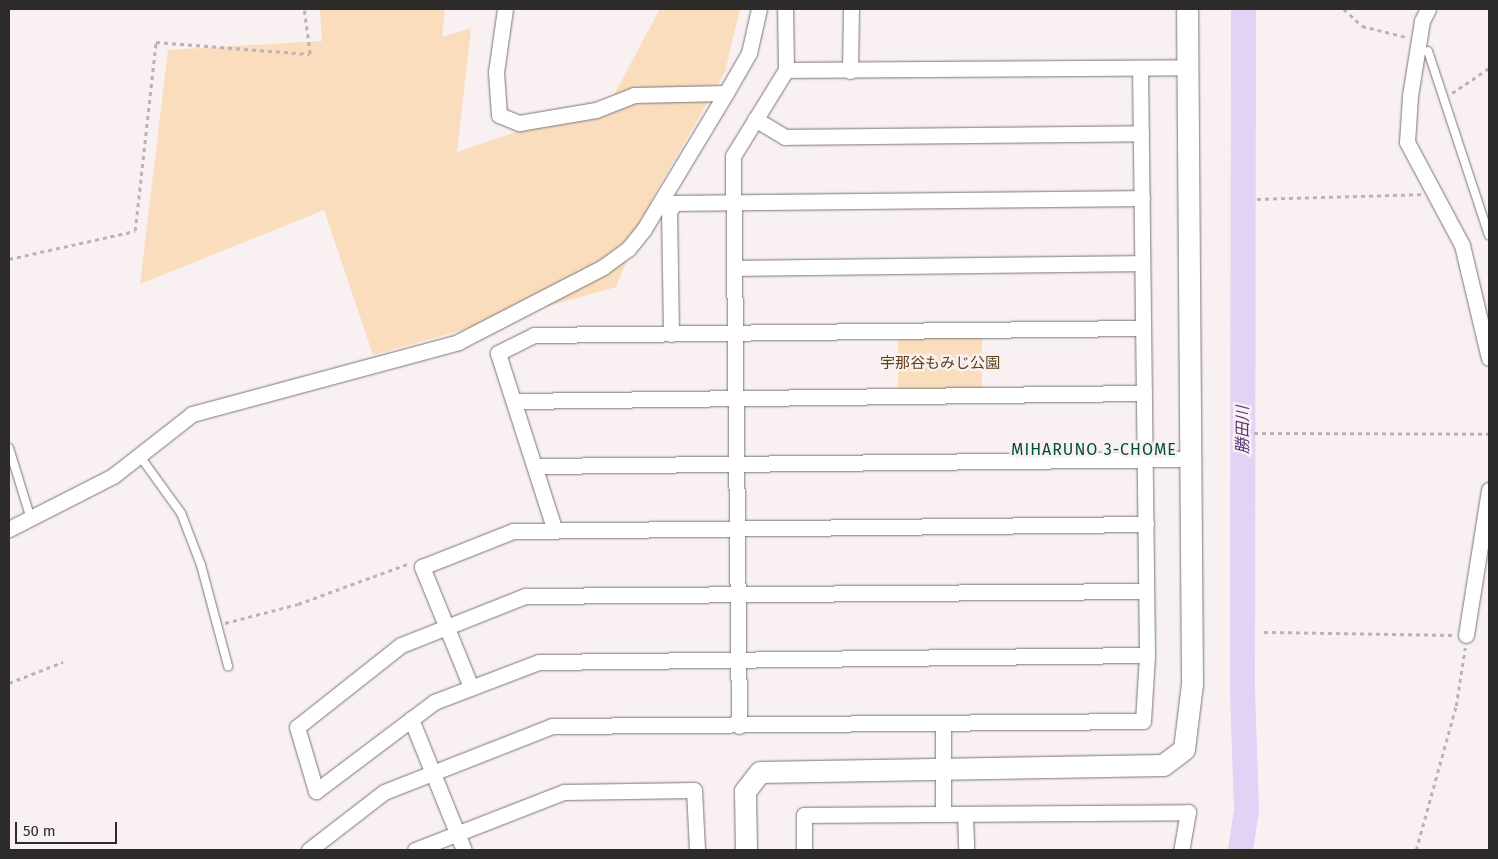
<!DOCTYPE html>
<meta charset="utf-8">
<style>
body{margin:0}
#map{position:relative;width:1498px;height:859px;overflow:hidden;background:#f8f0f1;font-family:"Fira Sans","Noto Sans JP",sans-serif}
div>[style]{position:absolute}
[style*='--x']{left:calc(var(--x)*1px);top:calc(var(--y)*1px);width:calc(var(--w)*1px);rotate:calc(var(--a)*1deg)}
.green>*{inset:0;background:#faddbc;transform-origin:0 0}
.river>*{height:25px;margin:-12.5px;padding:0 12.5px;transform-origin:12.5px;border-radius:12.5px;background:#e1d2f6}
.path>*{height:2.5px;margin-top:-1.25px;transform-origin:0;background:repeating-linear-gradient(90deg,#bbb4b5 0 4px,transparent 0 8px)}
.roads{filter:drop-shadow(0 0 1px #7b7475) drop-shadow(0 0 1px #7b7475)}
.lane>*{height:8px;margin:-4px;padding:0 4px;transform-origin:4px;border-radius:4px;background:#fff}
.street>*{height:15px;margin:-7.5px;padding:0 7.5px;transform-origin:7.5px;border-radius:7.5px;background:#fff}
.secondary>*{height:21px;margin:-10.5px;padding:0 10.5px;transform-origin:10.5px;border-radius:10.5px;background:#fff}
span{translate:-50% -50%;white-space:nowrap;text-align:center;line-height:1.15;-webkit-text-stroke:5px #f8f0f1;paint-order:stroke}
.park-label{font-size:15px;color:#5f4017}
.water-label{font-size:16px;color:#58357b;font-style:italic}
.neighbourhood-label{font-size:16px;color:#024f37;letter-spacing:1px}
.frame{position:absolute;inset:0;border:10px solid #2d2a2a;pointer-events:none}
.scale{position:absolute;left:15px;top:822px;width:102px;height:22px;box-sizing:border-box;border:2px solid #2d2a2a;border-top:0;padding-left:6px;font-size:15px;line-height:18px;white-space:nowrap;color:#2d2a2a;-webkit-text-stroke:4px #f8f0f1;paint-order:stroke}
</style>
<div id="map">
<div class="green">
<i style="clip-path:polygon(320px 9px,445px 9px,442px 37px,471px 28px,457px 152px,611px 100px,660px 9px,740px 9px,725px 72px,652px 199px,616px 287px,373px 355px,324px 210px,140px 284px,168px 50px,322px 41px)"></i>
<i style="left:898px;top:338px;width:84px;height:53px"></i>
</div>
<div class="river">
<i style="--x:1240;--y:850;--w:40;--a:-81.5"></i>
<i style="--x:1246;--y:810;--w:119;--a:-91.9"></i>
<i style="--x:1242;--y:691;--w:682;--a:-89.92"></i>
</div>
<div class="path">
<i style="--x:1344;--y:9;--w:25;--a:43"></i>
<i style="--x:1362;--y:26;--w:45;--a:14"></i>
<i style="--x:1452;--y:93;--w:45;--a:-34"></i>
<i style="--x:1257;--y:199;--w:164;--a:-1.7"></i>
<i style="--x:9;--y:259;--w:129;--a:-12.5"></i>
<i style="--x:135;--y:231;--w:190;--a:-83.7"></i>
<i style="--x:156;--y:42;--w:154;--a:4.5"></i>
<i style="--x:310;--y:54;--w:45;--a:-97.6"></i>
<i style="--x:1254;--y:433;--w:235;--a:0.2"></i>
<i style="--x:225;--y:623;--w:75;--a:-14.6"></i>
<i style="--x:298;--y:604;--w:119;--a:-20.1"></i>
<i style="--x:1264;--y:632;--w:190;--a:0.9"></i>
<i style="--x:9;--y:683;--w:58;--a:-21.3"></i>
<i style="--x:1416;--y:850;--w:149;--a:-74.5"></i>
<i style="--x:1456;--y:706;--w:59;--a:-81.2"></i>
</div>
<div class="roads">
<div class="lane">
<i style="--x:1428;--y:51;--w:194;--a:71.7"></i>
<i style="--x:9;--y:448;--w:74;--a:72.8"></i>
<i style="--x:139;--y:455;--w:72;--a:54.1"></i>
<i style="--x:181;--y:513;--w:56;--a:69"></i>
<i style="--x:201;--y:565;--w:105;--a:75"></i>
</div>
<div class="street">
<i style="--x:505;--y:9;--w:64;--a:98.1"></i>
<i style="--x:496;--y:72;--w:43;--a:86"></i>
<i style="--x:499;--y:115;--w:22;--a:22"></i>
<i style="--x:519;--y:123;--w:78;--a:-9.6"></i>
<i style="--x:596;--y:110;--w:41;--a:-21.5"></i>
<i style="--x:634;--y:95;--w:92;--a:-1.2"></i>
<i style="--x:1428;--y:9;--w:13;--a:117"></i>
<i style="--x:1422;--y:21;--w:76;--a:99.1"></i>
<i style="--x:1410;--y:96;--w:46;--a:93.7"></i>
<i style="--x:1407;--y:142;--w:117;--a:61.9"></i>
<i style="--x:1462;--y:245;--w:116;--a:76.6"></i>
<i style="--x:786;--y:70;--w:400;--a:-0.4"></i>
<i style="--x:850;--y:71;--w:62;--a:-89.1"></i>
<i style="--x:755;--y:119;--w:35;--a:31"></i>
<i style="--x:785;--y:137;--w:356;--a:-0.6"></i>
<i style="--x:735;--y:268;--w:407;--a:-0.7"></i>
<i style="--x:671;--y:334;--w:123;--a:-90.9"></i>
<i style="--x:669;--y:211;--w:10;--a:-53"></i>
<i style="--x:675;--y:203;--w:467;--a:-0.6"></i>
<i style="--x:514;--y:401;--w:630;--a:-0.73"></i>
<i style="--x:535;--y:466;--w:655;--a:-0.61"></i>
<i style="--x:9;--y:529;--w:117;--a:-27"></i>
<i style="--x:113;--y:476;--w:100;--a:-38.1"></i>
<i style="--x:192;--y:414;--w:276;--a:-15.1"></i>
<i style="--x:458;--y:342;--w:163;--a:-27.3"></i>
<i style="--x:603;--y:267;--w:31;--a:-36"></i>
<i style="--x:628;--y:249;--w:26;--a:-51"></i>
<i style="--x:644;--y:229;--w:159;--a:-58.9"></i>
<i style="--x:726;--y:93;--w:46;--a:-60.1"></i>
<i style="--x:749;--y:53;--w:45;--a:-77.2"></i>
<i style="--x:555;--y:531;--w:187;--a:-107.8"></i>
<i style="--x:498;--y:353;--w:40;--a:-26.6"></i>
<i style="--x:534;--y:335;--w:609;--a:-0.66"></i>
<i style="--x:1146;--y:591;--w:621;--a:179.54"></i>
<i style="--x:525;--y:596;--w:133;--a:158.4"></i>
<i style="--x:401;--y:645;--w:132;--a:141.7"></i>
<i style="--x:297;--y:727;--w:67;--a:73.5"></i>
<i style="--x:316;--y:791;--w:148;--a:-37"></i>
<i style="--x:434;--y:702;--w:112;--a:-20.9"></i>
<i style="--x:539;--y:662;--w:608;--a:-0.66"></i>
<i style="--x:1466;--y:635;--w:147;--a:-81"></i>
<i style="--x:471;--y:687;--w:130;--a:-112.2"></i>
<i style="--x:422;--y:567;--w:98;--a:-21.6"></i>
<i style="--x:513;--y:531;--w:633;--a:-0.63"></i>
<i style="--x:411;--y:719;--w:141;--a:68"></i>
<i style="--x:943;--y:724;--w:89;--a:90"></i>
<i style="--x:739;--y:726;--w:570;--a:-90.6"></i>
<i style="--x:733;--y:156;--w:101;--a:-58.4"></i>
<i style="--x:786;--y:70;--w:61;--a:-90.9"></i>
<i style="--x:965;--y:814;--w:36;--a:88"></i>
<i style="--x:309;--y:850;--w:95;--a:-37.7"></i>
<i style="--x:384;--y:792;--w:180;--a:-21.4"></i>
<i style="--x:552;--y:726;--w:591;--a:-0.48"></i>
<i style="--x:1143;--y:721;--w:66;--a:-86.5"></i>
<i style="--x:1147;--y:655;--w:587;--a:-90.68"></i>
<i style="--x:415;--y:850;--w:160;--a:-21.3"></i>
<i style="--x:564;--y:792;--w:130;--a:-0.9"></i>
<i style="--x:694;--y:790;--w:60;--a:87.1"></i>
<i style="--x:804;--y:850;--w:35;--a:-90"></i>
<i style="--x:804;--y:815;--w:384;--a:-0.4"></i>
<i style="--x:1188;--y:812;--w:39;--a:100"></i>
</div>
<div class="secondary">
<i style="--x:746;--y:850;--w:59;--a:-91"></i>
<i style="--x:745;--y:791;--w:24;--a:-52"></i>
<i style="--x:760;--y:772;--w:403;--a:-1"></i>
<i style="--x:1163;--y:765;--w:26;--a:-37"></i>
<i style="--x:1184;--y:749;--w:65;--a:-83"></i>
<i style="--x:1192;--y:684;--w:675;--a:-90.42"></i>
</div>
</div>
<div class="park-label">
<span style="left:940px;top:364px">宇那谷もみじ公園</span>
</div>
<div class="water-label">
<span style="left:1243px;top:430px;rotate:-90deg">勝田川</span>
</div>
<div class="neighbourhood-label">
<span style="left:1094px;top:450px">MIHARUNO 3-CHOME</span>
</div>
<div class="frame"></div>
<div class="scale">50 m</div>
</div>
